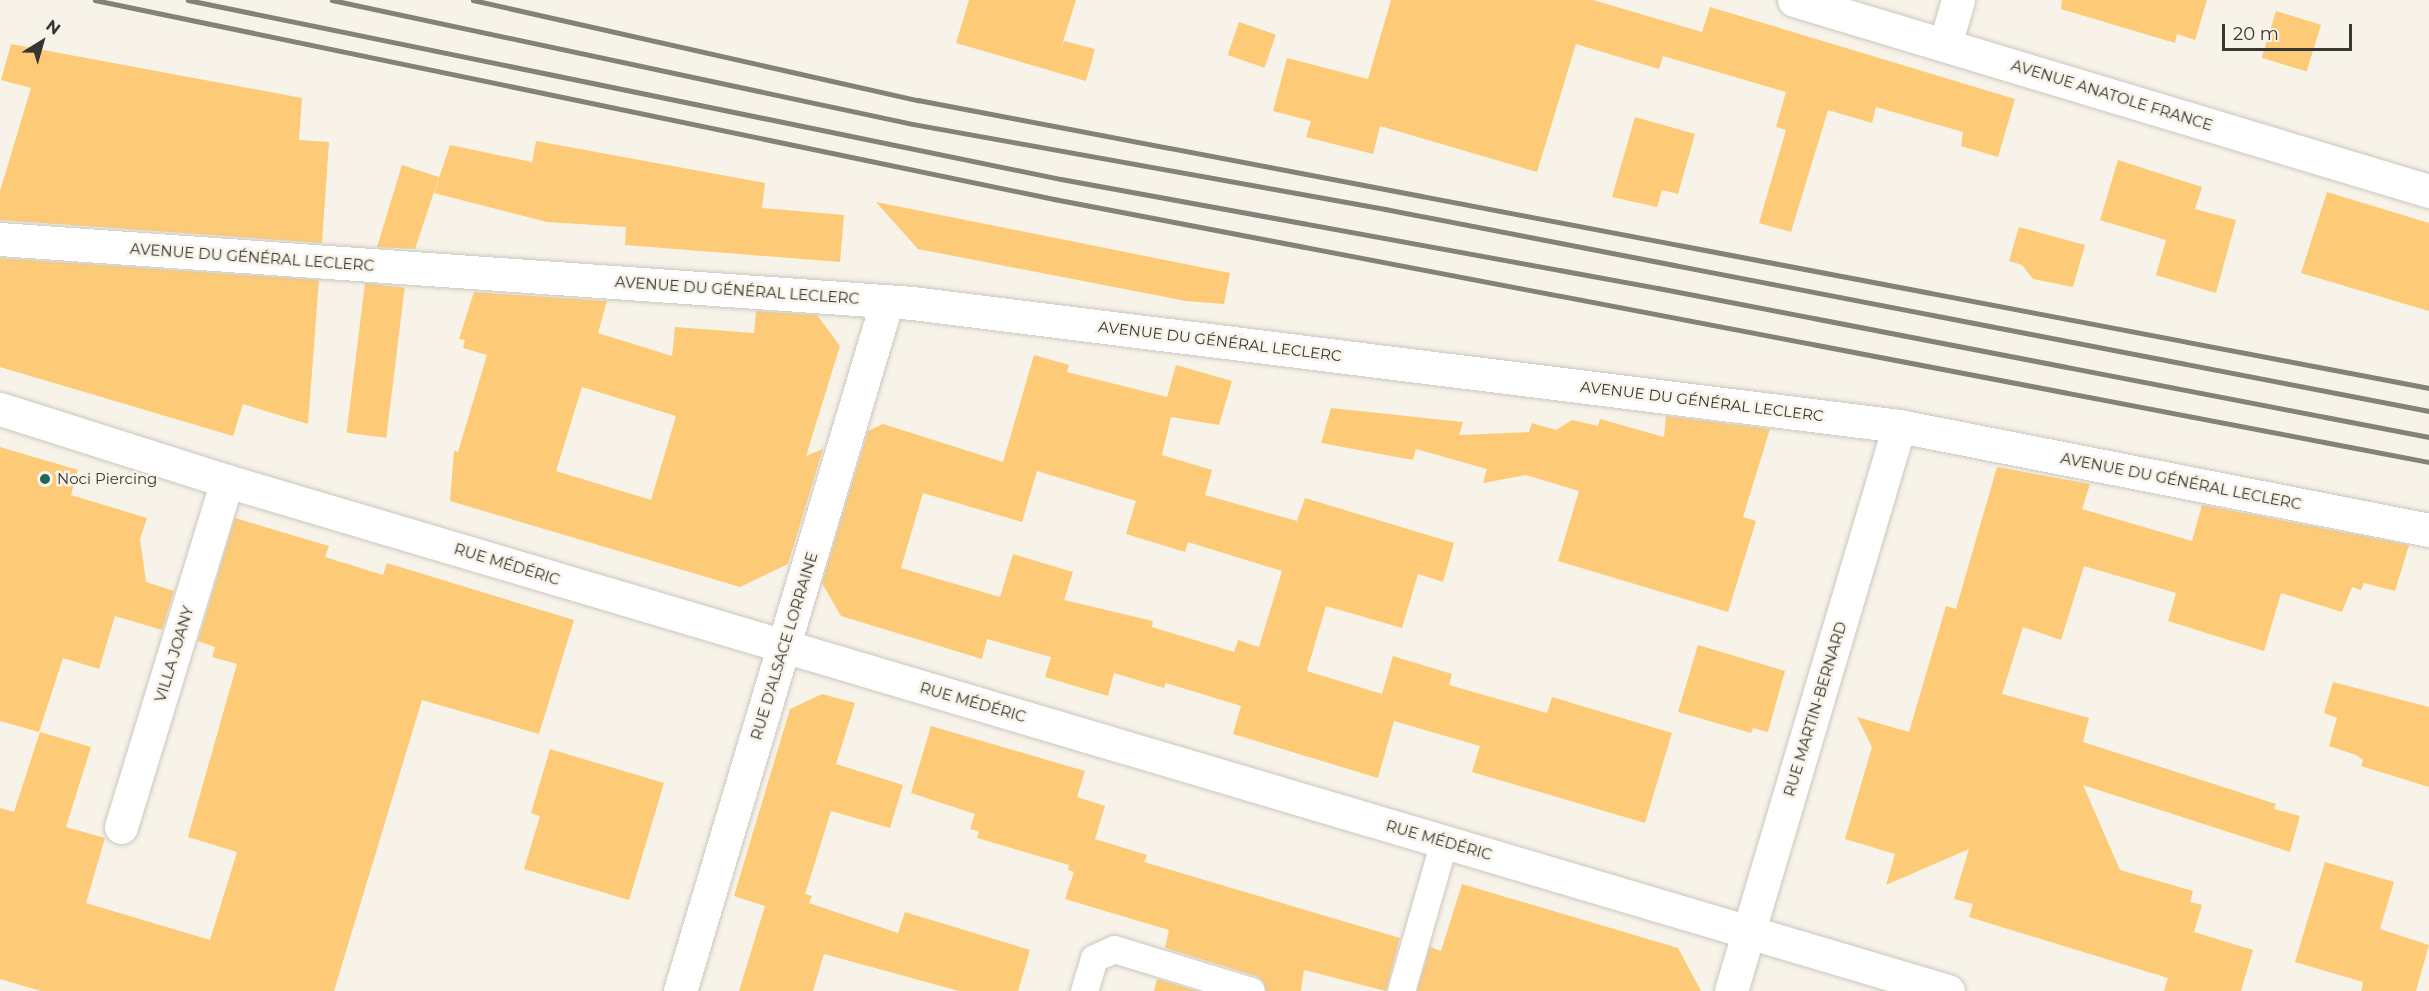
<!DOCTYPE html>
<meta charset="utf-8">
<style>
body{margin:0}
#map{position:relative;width:2429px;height:991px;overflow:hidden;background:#f7f3e9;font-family:Montserrat,sans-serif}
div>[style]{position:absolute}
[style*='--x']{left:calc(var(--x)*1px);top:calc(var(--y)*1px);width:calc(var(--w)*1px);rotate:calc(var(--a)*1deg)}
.building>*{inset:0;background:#fdcb77;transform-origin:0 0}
.roads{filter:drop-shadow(0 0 2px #cbc7be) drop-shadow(0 0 2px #cbc7be)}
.lane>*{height:27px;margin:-13.5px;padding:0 13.5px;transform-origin:13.5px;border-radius:13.5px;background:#fff}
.street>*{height:33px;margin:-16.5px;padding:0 16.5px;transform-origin:16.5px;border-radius:16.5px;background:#fff}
.rail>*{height:4.5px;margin:-2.25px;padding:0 2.25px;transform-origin:2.25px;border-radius:2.25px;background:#83817b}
.dots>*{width:16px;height:16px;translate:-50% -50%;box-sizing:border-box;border:3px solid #f7f3e9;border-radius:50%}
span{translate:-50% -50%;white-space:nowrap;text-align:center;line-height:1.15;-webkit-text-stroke:5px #f7f3e9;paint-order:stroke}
.street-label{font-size:15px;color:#373632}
.poi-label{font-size:15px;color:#373632}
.left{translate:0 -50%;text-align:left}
.north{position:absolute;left:12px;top:12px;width:60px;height:60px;-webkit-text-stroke:4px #f7f3e9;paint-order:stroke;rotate:37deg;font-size:16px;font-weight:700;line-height:24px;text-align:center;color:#373632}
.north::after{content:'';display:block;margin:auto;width:21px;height:27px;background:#373632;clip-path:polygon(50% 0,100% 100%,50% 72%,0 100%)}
.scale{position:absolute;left:2222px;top:24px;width:130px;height:27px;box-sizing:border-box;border:3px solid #373632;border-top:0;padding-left:8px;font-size:18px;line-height:21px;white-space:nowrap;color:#373632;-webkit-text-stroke:4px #f7f3e9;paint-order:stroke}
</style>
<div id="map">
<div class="building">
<i style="clip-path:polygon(969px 0,1076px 0,1060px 51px,1064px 41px,1095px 49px,1086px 81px,956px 43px)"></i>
<i style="clip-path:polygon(1391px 0,1593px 0,1702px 32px,1710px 7px,2015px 99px,1998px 157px,1961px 146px,1963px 132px,1876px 107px,1872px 123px,1828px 110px,1791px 232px,1759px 223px,1786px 130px,1776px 127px,1786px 92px,1663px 56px,1659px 69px,1576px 44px,1537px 172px,1380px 126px,1373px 154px,1306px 137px,1311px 121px,1273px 111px,1287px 58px,1368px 79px)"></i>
<i style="clip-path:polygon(2062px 0,2207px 0,2195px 40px,2177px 34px,2175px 43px,2061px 9px)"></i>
<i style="left:2276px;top:11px;width:47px;height:49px;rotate:17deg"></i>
<i style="left:1239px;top:22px;width:39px;height:35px;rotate:19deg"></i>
<i style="clip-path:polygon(11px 44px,302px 98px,299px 140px,329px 142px,322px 243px,0 220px,0 191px,31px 88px,1px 80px)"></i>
<i style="clip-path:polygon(1635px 117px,1695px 134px,1678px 194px,1662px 190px,1657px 207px,1612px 197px)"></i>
<i style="clip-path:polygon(536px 141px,765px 183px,762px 208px,844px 215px,840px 262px,625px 245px,626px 227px,547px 222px,434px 193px,450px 145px,532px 162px)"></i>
<i style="clip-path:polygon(2118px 160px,2202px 187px,2195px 209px,2236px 220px,2216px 293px,2156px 275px,2166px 240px,2100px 220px)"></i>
<i style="clip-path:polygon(402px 165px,439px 177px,415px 249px,377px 247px)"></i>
<i style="clip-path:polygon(2327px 192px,2429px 223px,2429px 311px,2301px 273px)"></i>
<i style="clip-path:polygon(876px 202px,1230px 273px,1224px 304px,1186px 301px,918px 249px)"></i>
<i style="clip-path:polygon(2019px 227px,2085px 245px,2073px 287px,2033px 279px,2022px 265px,2009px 261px)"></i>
<i style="clip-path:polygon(0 258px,319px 280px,308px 424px,243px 404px,233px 436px,0 367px)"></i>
<i style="left:365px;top:283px;width:40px;height:151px;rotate:7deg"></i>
<i style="clip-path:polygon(evenodd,474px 292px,607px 301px,598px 333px,672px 356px,675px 327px,754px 333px,756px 311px,817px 315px,840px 346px,806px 456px,823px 449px,788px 564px,740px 587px,450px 501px,454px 451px,458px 452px,487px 355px,463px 348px,465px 340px,459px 339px,474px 292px,582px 387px,676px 416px,651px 500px,556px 471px,582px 387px)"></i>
<i style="clip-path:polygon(evenodd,1034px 355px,1069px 365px,1067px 372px,1167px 397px,1176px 365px,1232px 381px,1219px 425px,1171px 417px,1162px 455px,1212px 470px,1205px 495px,1297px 521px,1305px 498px,1454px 543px,1443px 582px,1418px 574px,1402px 628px,1326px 606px,1307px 671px,1382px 694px,1393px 656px,1452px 674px,1449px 685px,1547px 713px,1552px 697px,1672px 733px,1645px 823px,1472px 772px,1480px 746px,1394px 721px,1378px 778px,1233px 734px,1241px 706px,1166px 683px,1164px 688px,1114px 673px,1108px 696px,1045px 677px,1051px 657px,987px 639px,982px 659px,841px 616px,822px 583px,868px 431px,883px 424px,1003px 462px,1034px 355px,1037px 471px,1136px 501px,1126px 534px,1185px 552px,1188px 542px,1282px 571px,1259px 647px,1238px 640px,1234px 652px,1152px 627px,1153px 621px,1064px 600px,1073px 572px,1013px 554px,1000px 597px,901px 568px,923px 493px,1022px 522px,1037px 471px)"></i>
<i style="clip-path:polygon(1331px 408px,1463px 422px,1459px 435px,1529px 432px,1532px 423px,1556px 430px,1572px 420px,1598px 426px,1600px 419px,1664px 437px,1666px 416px,1770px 429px,1743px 517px,1756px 521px,1728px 612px,1558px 561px,1579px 491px,1526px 475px,1483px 483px,1487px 469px,1416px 449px,1413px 460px,1321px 443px)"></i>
<i style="clip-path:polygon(0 447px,78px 470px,71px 495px,147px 518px,140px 539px,146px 582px,174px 591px,162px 630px,115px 616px,99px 669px,63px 658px,39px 732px,0 721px)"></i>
<i style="clip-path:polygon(1997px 467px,2090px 484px,2082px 509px,2192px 541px,2202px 505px,2409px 545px,2395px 591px,2364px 583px,2361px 590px,2352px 587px,2342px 612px,2281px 593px,2264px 651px,2168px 621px,2176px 593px,2084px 566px,2061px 640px,2023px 627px,2002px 694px,2089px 718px,2083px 742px,2276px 804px,2274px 809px,2300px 816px,2290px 852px,2083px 785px,2120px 870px,2193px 891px,2190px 902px,2202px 905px,2194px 932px,2253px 950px,2241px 991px,2164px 991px,2168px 978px,1969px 917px,1973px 904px,1954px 899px,1969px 849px,1886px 885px,1895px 854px,1845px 839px,1872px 747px,1857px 717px,1909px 732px,1946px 606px,1956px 609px)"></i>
<i style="clip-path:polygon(235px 518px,329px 546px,325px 557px,383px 575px,387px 563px,574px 620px,539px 734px,422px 700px,334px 991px,41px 991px,0 979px,0 808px,14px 812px,40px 732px,91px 747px,66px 827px,105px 838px,86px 903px,210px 940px,237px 852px,188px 837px,237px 664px,212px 657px,215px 647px,198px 641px)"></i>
<i style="clip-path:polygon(1698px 645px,1785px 671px,1768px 732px,1753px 728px,1751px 733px,1678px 712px)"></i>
<i style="clip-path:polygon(2333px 682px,2429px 707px,2429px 787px,2361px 766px,2363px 760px,2356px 755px,2329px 746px,2337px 718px,2324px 713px)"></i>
<i style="clip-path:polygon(822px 694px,855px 703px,836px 764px,903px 785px,890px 828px,831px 811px,805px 894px,812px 896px,809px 903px,898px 933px,905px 912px,1030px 950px,1018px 991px,959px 991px,824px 954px,813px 991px,739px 991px,765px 906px,734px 896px,790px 709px)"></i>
<i style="clip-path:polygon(931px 726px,1085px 771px,1077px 797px,1105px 806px,1095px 839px,1147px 855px,1144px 862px,1400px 938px,1386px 991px,1304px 970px,1301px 991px,1266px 991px,1263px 981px,1256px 976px,1165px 948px,1169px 930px,1065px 899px,1074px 872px,1068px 870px,1069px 865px,977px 838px,979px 831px,970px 829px,975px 814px,911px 793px)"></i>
<i style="clip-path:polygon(550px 749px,664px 783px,629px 900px,524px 869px,540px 816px,531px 813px)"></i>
<i style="clip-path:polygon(2325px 862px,2394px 882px,2380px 929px,2429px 945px,2416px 991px,2361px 991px,2363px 982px,2295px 962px)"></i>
<i style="clip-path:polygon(1462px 884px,1678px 948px,1701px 991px,1417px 991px,1430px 947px,1441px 951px)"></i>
<i style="clip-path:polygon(1157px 979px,1197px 991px,1154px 991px)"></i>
</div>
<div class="roads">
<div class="lane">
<i style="--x:1084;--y:991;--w:34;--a:-73"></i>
<i style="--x:1094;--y:958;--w:22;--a:-24"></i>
<i style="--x:1114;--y:949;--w:143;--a:17"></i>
<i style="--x:1401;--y:991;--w:156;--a:-74"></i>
</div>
<div class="street">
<i style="--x:1794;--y:0;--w:663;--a:16.74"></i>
<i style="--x:1945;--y:45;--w:47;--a:-73.9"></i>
<i style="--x:0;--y:239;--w:914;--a:4.01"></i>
<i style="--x:912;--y:303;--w:995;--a:7.1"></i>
<i style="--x:1899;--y:426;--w:540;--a:11.1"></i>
<i style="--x:0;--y:409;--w:238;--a:17.6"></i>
<i style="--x:227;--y:481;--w:1795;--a:16.51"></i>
<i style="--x:121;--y:827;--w:362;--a:-73"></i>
<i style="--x:680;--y:991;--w:720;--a:-73.3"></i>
<i style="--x:1731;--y:991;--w:589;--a:-73.44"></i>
</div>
</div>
<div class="rail">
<i style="--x:95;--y:0;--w:979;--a:11.72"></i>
<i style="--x:1054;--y:199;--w:1400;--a:10.83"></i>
<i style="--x:188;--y:0;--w:891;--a:11.59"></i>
<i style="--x:1061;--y:179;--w:607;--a:10.35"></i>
<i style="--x:1658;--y:288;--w:785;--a:10.94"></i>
<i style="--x:332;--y:0;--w:594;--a:12.05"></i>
<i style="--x:913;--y:124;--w:480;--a:10.2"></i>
<i style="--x:1385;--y:209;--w:1063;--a:10.95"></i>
<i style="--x:473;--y:0;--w:456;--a:12.7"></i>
<i style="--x:918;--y:100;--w:1538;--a:10.79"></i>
</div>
<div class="dots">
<i style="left:45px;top:479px;background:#226658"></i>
</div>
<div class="street-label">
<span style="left:2112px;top:95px;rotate:17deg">AVENUE ANATOLE FRANCE</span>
<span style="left:252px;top:257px;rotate:4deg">AVENUE DU GÉNÉRAL LECLERC</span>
<span style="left:737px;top:290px;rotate:4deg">AVENUE DU GÉNÉRAL LECLERC</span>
<span style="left:1220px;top:341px;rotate:7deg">AVENUE DU GÉNÉRAL LECLERC</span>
<span style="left:1702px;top:401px;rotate:7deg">AVENUE DU GÉNÉRAL LECLERC</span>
<span style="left:2181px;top:481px;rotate:11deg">AVENUE DU GÉNÉRAL LECLERC</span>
<span style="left:507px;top:564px;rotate:17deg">RUE MÉDÉRIC</span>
<span style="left:784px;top:646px;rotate:-73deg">RUE D'ALSACE LORRAINE</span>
<span style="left:174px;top:654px;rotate:-73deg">VILLA JOANY</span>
<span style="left:973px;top:702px;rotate:16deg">RUE MÉDÉRIC</span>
<span style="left:1815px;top:709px;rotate:-73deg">RUE MARTIN-BERNARD</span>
<span style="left:1439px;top:840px;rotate:16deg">RUE MÉDÉRIC</span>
</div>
<div class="poi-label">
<span class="left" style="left:57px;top:479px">Noci Piercing</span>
</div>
<div class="north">N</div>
<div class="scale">20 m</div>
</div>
